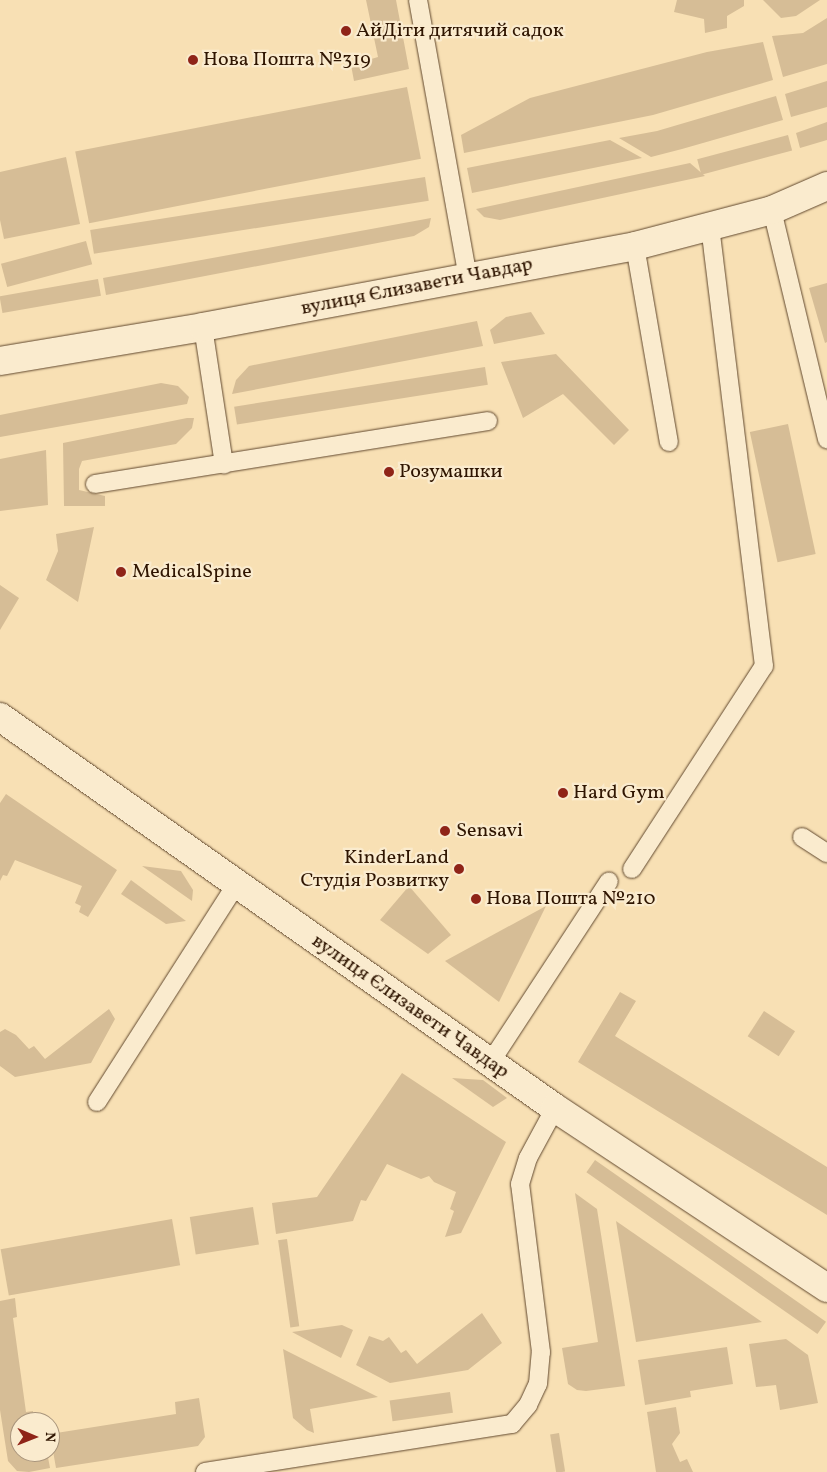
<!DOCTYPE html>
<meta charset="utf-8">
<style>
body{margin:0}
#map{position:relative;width:827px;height:1472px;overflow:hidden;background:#f8e0b4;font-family:Vollkorn,serif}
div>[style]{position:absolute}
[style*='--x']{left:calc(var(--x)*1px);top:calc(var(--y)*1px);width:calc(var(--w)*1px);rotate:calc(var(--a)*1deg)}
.green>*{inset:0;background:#d6bd96;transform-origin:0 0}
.roads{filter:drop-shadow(0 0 1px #61482e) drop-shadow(0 0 1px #61482e)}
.service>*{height:18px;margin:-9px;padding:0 9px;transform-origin:9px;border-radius:9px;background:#faebce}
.minor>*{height:28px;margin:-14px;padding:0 14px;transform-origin:14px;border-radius:14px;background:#faebce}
.tertiary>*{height:28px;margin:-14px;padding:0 14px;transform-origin:14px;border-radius:14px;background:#faebce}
.dots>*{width:14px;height:14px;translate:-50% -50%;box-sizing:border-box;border:2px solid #faebce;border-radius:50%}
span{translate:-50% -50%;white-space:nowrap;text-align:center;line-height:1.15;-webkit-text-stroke:4.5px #faebce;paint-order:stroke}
.poi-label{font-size:20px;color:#2f1501}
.left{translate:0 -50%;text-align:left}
.right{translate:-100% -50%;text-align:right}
.street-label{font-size:20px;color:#2f1501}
.north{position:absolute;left:10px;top:1412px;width:50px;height:50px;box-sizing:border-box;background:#faebce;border:1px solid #a9957c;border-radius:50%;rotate:91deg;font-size:14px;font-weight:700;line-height:20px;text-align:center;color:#2f1501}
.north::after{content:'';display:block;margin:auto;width:18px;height:22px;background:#8f2418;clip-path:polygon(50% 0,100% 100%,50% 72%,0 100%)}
</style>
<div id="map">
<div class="green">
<i style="clip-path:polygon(366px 0,396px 0,409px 69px,354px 81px,351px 65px,378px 57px)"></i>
<i style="clip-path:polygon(677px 0,744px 0,744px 6px,727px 16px,727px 28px,705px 33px,704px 19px,674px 12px)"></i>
<i style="clip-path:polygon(763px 0,820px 0,796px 16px,781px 18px)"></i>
<i style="clip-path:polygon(827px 18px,827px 64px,783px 77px,772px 36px,803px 33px)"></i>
<i style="clip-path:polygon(763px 42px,773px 80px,653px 115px,464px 153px,461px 135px,530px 98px,707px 52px)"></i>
<i style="clip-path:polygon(827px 81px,827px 107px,791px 117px,785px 94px)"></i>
<i style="left:407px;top:87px;width:73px;height:338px;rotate:79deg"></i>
<i style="clip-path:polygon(776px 96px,783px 120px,682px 149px,651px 157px,619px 138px,657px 131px)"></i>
<i style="clip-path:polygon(827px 122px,827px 140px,800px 148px,796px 133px)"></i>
<i style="left:788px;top:135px;width:16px;height:94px;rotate:75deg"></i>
<i style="clip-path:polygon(610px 140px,642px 158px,472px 193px,467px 168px)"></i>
<i style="clip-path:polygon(66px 157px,80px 224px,4px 239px,0 220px,0 172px)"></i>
<i style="clip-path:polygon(690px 163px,705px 176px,500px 220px,484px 217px,476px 209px)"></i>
<i style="left:425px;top:177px;width:24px;height:339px;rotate:81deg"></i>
<i style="clip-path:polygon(431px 218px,429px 227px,414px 236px,106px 295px,103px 278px)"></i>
<i style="left:86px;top:241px;width:24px;height:88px;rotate:75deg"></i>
<i style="left:98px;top:279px;width:17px;height:100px;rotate:80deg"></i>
<i style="clip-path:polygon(827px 283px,827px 342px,825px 343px,809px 288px)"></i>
<i style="clip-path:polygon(531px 312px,545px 334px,494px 344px,490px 330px,506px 317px)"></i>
<i style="clip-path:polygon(477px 321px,483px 346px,232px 394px,236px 380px,249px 366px)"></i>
<i style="clip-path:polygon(556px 354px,629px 430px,614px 445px,563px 394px,523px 418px,501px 362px)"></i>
<i style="left:485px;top:367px;width:18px;height:254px;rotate:81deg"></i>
<i style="clip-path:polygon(161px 383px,178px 386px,189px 397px,187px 404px,0 437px,0 415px)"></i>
<i style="clip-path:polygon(187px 418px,194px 418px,192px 428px,176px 444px,82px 461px,79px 469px,79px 490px,105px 496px,105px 506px,64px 506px,63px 443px)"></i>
<i style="left:788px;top:424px;width:133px;height:39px;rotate:78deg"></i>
<i style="clip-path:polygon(46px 450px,48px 505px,0 511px,0 459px)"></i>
<i style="clip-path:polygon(94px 527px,78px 602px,46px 580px,58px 551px,56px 534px)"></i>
<i style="clip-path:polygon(0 585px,19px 598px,0 630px)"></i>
<i style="clip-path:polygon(6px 794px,117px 870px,88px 917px,79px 912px,81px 906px,75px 903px,82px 886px,15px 860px,7px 876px,3px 875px,0 881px,0 803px)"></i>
<i style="clip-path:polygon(142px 866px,181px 871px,193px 890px,192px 901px)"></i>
<i style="clip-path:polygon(131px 880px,186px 921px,166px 924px,121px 894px)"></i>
<i style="clip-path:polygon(409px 886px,451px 935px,428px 954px,380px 920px)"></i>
<i style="clip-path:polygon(546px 906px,499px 1002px,445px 961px)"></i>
<i style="clip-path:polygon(620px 992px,636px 1001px,615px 1036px,827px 1167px,827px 1215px,578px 1062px)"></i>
<i style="clip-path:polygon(109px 1009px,115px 1019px,91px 1063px,15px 1077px,0 1066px,0 1032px,5px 1029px,16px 1035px,29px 1049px,34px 1046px,45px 1059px)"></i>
<i style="left:764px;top:1011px;width:37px;height:30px;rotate:33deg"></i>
<i style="clip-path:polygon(402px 1073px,506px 1142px,461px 1233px,445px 1237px,454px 1211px,450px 1209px,456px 1192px,434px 1182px,429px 1176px,421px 1179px,387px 1164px,366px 1201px,361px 1200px,353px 1221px,276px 1234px,272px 1203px,317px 1197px)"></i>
<i style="clip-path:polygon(452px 1078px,483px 1080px,507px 1098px,493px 1107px)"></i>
<i style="left:595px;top:1160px;width:282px;height:15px;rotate:35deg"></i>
<i style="clip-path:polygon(575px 1193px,597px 1209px,625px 1386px,586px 1391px,577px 1390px,568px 1384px,562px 1348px,598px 1342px)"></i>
<i style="left:253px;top:1207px;width:38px;height:64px;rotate:81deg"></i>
<i style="left:172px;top:1219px;width:47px;height:174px;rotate:80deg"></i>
<i style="clip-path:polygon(616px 1221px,762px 1322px,636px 1342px)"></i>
<i style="left:287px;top:1239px;width:88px;height:9px;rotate:82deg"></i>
<i style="clip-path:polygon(15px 1298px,17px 1317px,13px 1318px,26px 1412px,33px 1411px,33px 1420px,41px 1419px,42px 1422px,20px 1422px,20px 1452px,47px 1452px,50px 1468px,29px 1472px,17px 1471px,8px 1461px,0 1410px,0 1301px)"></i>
<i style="clip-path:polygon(482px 1313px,502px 1343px,468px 1370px,390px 1383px,356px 1365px,369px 1336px,383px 1341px,389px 1337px,401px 1353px,406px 1350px,417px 1364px)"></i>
<i style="clip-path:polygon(342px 1325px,353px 1330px,341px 1358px,292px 1332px)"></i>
<i style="clip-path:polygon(786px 1339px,808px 1355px,818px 1403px,780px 1410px,776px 1385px,756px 1387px,749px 1344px)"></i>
<i style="clip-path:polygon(727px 1347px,733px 1384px,690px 1391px,691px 1397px,645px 1405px,638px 1360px)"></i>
<i style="clip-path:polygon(283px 1349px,378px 1397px,310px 1409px,314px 1433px,307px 1430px,293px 1418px)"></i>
<i style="left:450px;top:1392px;width:21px;height:61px;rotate:82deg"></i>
<i style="clip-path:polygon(199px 1398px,205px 1437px,198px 1446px,56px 1468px,50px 1434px,176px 1414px,175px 1402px)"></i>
<i style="clip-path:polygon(676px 1407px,680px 1433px,672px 1444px,680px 1462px,687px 1459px,693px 1472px,656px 1472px,647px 1412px)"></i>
<i style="left:559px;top:1433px;width:39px;height:9px;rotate:81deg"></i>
</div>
<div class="roads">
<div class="service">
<i style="--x:418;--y:0;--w:282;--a:79.8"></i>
<i style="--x:772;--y:210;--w:236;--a:76.5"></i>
<i style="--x:635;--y:246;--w:199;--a:80.2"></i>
<i style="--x:203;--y:327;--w:139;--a:81.3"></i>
<i style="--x:95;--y:484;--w:398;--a:-9.1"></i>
<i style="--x:802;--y:837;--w:30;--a:33"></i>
<i style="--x:632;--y:869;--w:242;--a:-57"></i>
<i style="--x:764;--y:666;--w:443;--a:-97"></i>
<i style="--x:490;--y:1063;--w:217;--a:-56.8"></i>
<i style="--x:97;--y:1102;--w:258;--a:-57.4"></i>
<i style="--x:205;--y:1472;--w:311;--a:-8.9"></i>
<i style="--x:512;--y:1424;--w:25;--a:-50"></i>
<i style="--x:528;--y:1405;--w:23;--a:-65"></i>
<i style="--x:538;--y:1384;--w:32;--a:-85"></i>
<i style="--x:541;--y:1352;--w:169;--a:-97.1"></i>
<i style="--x:520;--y:1184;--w:27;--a:-73"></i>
<i style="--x:528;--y:1158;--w:57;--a:-61.6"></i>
</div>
<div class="minor">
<i style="--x:0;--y:717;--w:679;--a:35.16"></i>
<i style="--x:555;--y:1108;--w:326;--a:33.5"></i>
</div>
<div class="tertiary">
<i style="--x:0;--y:361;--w:206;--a:-9.5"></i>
<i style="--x:203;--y:327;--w:440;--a:-10.6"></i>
<i style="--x:635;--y:246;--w:142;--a:-14.7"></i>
<i style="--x:772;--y:210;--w:60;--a:-23.6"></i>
</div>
</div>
<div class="dots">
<i style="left:346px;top:31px;background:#8f2418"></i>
<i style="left:193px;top:60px;background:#8f2418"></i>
<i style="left:389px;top:472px;background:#8f2418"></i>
<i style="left:121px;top:572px;background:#8f2418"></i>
<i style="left:563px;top:793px;background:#8f2418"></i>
<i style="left:445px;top:831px;background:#8f2418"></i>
<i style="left:459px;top:869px;background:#8f2418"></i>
<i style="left:476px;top:899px;background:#8f2418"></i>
</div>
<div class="poi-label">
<span class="left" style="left:356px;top:31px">АйДіти дитячий садок</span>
<span class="left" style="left:203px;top:60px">Нова Пошта №319</span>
<span class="left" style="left:399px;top:472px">Розумашки</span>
<span class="left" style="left:132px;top:572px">MedicalSpine</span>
<span class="left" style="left:573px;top:793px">Hard Gym</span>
<span class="left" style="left:456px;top:831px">Sensavi</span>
<span class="right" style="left:449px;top:870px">KinderLand<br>Студія Розвитку</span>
<span class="left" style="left:486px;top:899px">Нова Пошта №210</span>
</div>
<div class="street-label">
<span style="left:417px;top:287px;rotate:-11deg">вулиця Єлизавети Чавдар</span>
<span style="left:410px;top:1007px;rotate:35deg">вулиця Єлизавети Чавдар</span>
</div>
<div class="north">N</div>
</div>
